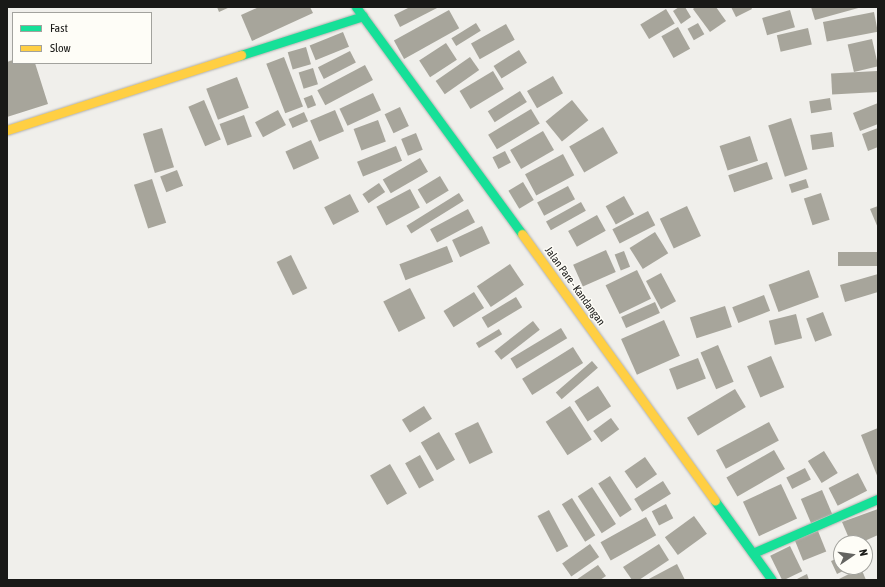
<!DOCTYPE html>
<style>
body{margin:0}
#map{position:relative;width:885px;height:587px;overflow:hidden;background:#f0efeb;font-family:"Asap Condensed",sans-serif}
div>[style]{position:absolute}
[style*='--x']{left:calc(var(--x)*1px);top:calc(var(--y)*1px);width:calc(var(--w)*1px);rotate:calc(var(--a)*1deg)}
.building>*{inset:0;background:#a7a59b;transform-origin:0 0}
.roads{filter:drop-shadow(0 0 1px #b3b2af) drop-shadow(0 0 1px #b3b2af)}
.fast>*{height:9px;margin:-4.5px;padding:0 4.5px;transform-origin:4.5px;border-radius:4.5px;background:#16e098}
.slow>*{height:9px;margin:-4.5px;padding:0 4.5px;transform-origin:4.5px;border-radius:4.5px;background:#ffcf43}
span{translate:-50% -50%;white-space:nowrap;text-align:center;line-height:1.15;-webkit-text-stroke:3px #fefdf7;paint-order:stroke}
.street-label{font-size:11px;color:#191917}
.frame{position:absolute;inset:0;border:8px solid #191917;pointer-events:none}
.legend{position:absolute;left:12px;top:12px;width:140px;height:52px;box-sizing:border-box;background:#fefdf7;border:1px solid #a2a29d;margin:0;padding:5px 7px;list-style:none;font-size:12px;color:#191917}
.legend li{display:flex;align-items:center;gap:8px;height:20px}
.legend b{width:20px;border:1px solid #a2a29d}
.north{position:absolute;left:833px;top:535px;width:40px;height:40px;box-sizing:border-box;background:#fefdf7;border:1px solid #a2a29d;border-radius:50%;rotate:77deg;font-size:11px;font-weight:700;line-height:16px;text-align:center;color:#191917}
.north::after{content:'';display:block;margin:auto;width:14px;height:18px;background:#646461;clip-path:polygon(50% 0,100% 100%,50% 72%,0 100%)}
</style>
<div id="map">
<div class="building">
<i style="clip-path:polygon(217px 7px,230px 7px,219px 12px)"></i>
<i style="clip-path:polygon(259px 7px,310px 7px,313px 13px,252px 41px,241px 15px)"></i>
<i style="clip-path:polygon(410px 7px,439px 7px,400px 27px,394px 15px)"></i>
<i style="clip-path:polygon(679px 7px,685px 7px,691px 17px,681px 24px,673px 11px)"></i>
<i style="clip-path:polygon(695px 7px,716px 7px,726px 21px,710px 32px,693px 9px)"></i>
<i style="clip-path:polygon(731px 7px,751px 7px,752px 9px,736px 17px)"></i>
<i style="clip-path:polygon(811px 7px,862px 7px,815px 20px)"></i>
<i style="left:666px;top:9px;width:17px;height:30px;rotate:59deg"></i>
<i style="left:449px;top:10px;width:21px;height:63px;rotate:61deg"></i>
<i style="left:790px;top:10px;width:18px;height:29px;rotate:74deg"></i>
<i style="left:874px;top:12px;width:20px;height:52px;rotate:79deg"></i>
<i style="left:476px;top:23px;width:9px;height:29px;rotate:58deg"></i>
<i style="left:698px;top:23px;width:13px;height:12px;rotate:61deg"></i>
<i style="left:506px;top:24px;width:18px;height:40px;rotate:61deg"></i>
<i style="left:678px;top:27px;width:25px;height:19px;rotate:61deg"></i>
<i style="left:808px;top:28px;width:17px;height:32px;rotate:77deg"></i>
<i style="left:343px;top:32px;width:16px;height:36px;rotate:68deg"></i>
<i style="left:872px;top:39px;width:28px;height:25px;rotate:77deg"></i>
<i style="left:446px;top:43px;width:20px;height:32px;rotate:57deg"></i>
<i style="left:306px;top:47px;width:18px;height:19px;rotate:74deg"></i>
<i style="left:519px;top:50px;width:15px;height:30px;rotate:58deg"></i>
<i style="left:350px;top:51px;width:13px;height:36px;rotate:63deg"></i>
<i style="left:284px;top:57px;width:53px;height:19px;rotate:69deg"></i>
<i style="left:470px;top:57px;width:16px;height:42px;rotate:55deg"></i>
<i style="clip-path:polygon(13px 60px,13px 63px,35px 63px,48px 104px,7px 117px,7px 62px)"></i>
<i style="left:365px;top:65px;width:17px;height:54px;rotate:62deg"></i>
<i style="left:313px;top:68px;width:17px;height:15px;rotate:73deg"></i>
<i style="left:493px;top:71px;width:21px;height:39px;rotate:59deg"></i>
<i style="left:877px;top:71px;width:21px;height:46px;rotate:87deg"></i>
<i style="left:553px;top:76px;width:20px;height:30px;rotate:60deg"></i>
<i style="left:237px;top:77px;width:33px;height:33px;rotate:69deg"></i>
<i style="left:520px;top:91px;width:13px;height:38px;rotate:58deg"></i>
<i style="left:373px;top:93px;width:19px;height:37px;rotate:65deg"></i>
<i style="left:312px;top:95px;width:11px;height:9px;rotate:68deg"></i>
<i style="left:830px;top:98px;width:12px;height:21px;rotate:81deg"></i>
<i style="left:204px;top:100px;width:43px;height:17px;rotate:67deg"></i>
<i style="left:572px;top:100px;width:26px;height:34px;rotate:51deg"></i>
<i style="clip-path:polygon(878px 103px,878px 124px,860px 131px,853px 113px)"></i>
<i style="left:400px;top:107px;width:21px;height:17px;rotate:65deg"></i>
<i style="left:531px;top:109px;width:17px;height:50px;rotate:59deg"></i>
<i style="left:278px;top:110px;width:17px;height:26px;rotate:62deg"></i>
<i style="left:335px;top:110px;width:23px;height:27px;rotate:67deg"></i>
<i style="left:304px;top:112px;width:10px;height:17px;rotate:66deg"></i>
<i style="left:244px;top:115px;width:23px;height:26px;rotate:70deg"></i>
<i style="left:791px;top:118px;width:54px;height:24px;rotate:72deg"></i>
<i style="left:378px;top:120px;width:23px;height:26px;rotate:70deg"></i>
<i style="left:603px;top:127px;width:30px;height:39px;rotate:60deg"></i>
<i style="left:162px;top:128px;width:41px;height:20px;rotate:73deg"></i>
<i style="clip-path:polygon(878px 128px,878px 147px,868px 151px,862px 134px)"></i>
<i style="left:543px;top:131px;width:22px;height:38px;rotate:60deg"></i>
<i style="left:832px;top:132px;width:15px;height:22px;rotate:82deg"></i>
<i style="left:416px;top:133px;width:18px;height:16px;rotate:68deg"></i>
<i style="left:750px;top:136px;width:26px;height:32px;rotate:72deg"></i>
<i style="left:311px;top:140px;width:20px;height:28px;rotate:66deg"></i>
<i style="left:396px;top:146px;width:16px;height:42px;rotate:68deg"></i>
<i style="left:505px;top:151px;width:13px;height:14px;rotate:63deg"></i>
<i style="left:563px;top:154px;width:24px;height:43px;rotate:62deg"></i>
<i style="left:420px;top:158px;width:16px;height:43px;rotate:60deg"></i>
<i style="left:767px;top:162px;width:18px;height:41px;rotate:71deg"></i>
<i style="left:177px;top:170px;width:17px;height:18px;rotate:69deg"></i>
<i style="left:440px;top:176px;width:17px;height:26px;rotate:59deg"></i>
<i style="left:152px;top:179px;width:46px;height:19px;rotate:72deg"></i>
<i style="left:806px;top:179px;width:9px;height:18px;rotate:72deg"></i>
<i style="left:523px;top:182px;width:21px;height:17px;rotate:59deg"></i>
<i style="left:379px;top:183px;width:11px;height:20px;rotate:56deg"></i>
<i style="left:568px;top:186px;width:15px;height:35px;rotate:62deg"></i>
<i style="left:410px;top:189px;width:21px;height:38px;rotate:62deg"></i>
<i style="left:459px;top:193px;width:9px;height:62px;rotate:58deg"></i>
<i style="left:821px;top:193px;width:28px;height:18px;rotate:72deg"></i>
<i style="left:350px;top:194px;width:20px;height:29px;rotate:63deg"></i>
<i style="left:624px;top:196px;width:21px;height:21px;rotate:61deg"></i>
<i style="left:581px;top:202px;width:10px;height:40px;rotate:61deg"></i>
<i style="left:687px;top:206px;width:33px;height:30px;rotate:65deg"></i>
<i style="clip-path:polygon(878px 206px,878px 228px,870px 209px)"></i>
<i style="left:468px;top:209px;width:15px;height:43px;rotate:62deg"></i>
<i style="left:648px;top:211px;width:16px;height:40px;rotate:63deg"></i>
<i style="left:597px;top:215px;width:18px;height:33px;rotate:61deg"></i>
<i style="left:482px;top:226px;width:19px;height:33px;rotate:65deg"></i>
<i style="left:655px;top:232px;width:25px;height:30px;rotate:58deg"></i>
<i style="left:447px;top:246px;width:17px;height:51px;rotate:69deg"></i>
<i style="left:606px;top:250px;width:24px;height:36px;rotate:66deg"></i>
<i style="left:624px;top:251px;width:17px;height:10px;rotate:69deg"></i>
<i style="left:878px;top:252px;width:14px;height:40px;rotate:90deg"></i>
<i style="left:291px;top:255px;width:37px;height:16px;rotate:64deg"></i>
<i style="left:510px;top:264px;width:25px;height:40px;rotate:56deg"></i>
<i style="left:637px;top:270px;width:32px;height:35px;rotate:64deg"></i>
<i style="left:809px;top:270px;width:29px;height:43px;rotate:70deg"></i>
<i style="left:661px;top:273px;width:32px;height:17px;rotate:62deg"></i>
<i style="clip-path:polygon(878px 274px,878px 292px,845px 302px,840px 285px)"></i>
<i style="left:410px;top:288px;width:34px;height:30px;rotate:63deg"></i>
<i style="left:474px;top:292px;width:19px;height:36px;rotate:58deg"></i>
<i style="left:764px;top:295px;width:17px;height:34px;rotate:69deg"></i>
<i style="left:516px;top:297px;width:12px;height:40px;rotate:59deg"></i>
<i style="left:655px;top:302px;width:12px;height:37px;rotate:66deg"></i>
<i style="left:725px;top:306px;width:22px;height:37px;rotate:72deg"></i>
<i style="left:823px;top:312px;width:25px;height:18px;rotate:69deg"></i>
<i style="left:796px;top:314px;width:25px;height:28px;rotate:76deg"></i>
<i style="left:664px;top:320px;width:39px;height:47px;rotate:66deg"></i>
<i style="left:533px;top:321px;width:11px;height:49px;rotate:52deg"></i>
<i style="left:561px;top:328px;width:12px;height:59px;rotate:59deg"></i>
<i style="left:499px;top:329px;width:6px;height:27px;rotate:59deg"></i>
<i style="left:718px;top:345px;width:40px;height:19px;rotate:67deg"></i>
<i style="left:573px;top:347px;width:19px;height:60px;rotate:58deg"></i>
<i style="left:771px;top:356px;width:34px;height:26px;rotate:67deg"></i>
<i style="left:698px;top:358px;width:22px;height:31px;rotate:69deg"></i>
<i style="left:592px;top:361px;width:9px;height:48px;rotate:49deg"></i>
<i style="left:598px;top:386px;width:24px;height:28px;rotate:57deg"></i>
<i style="left:735px;top:389px;width:21px;height:56px;rotate:59deg"></i>
<i style="left:424px;top:406px;width:15px;height:26px;rotate:58deg"></i>
<i style="left:570px;top:406px;width:40px;height:29px;rotate:57deg"></i>
<i style="left:611px;top:418px;width:14px;height:22px;rotate:54deg"></i>
<i style="left:478px;top:422px;width:34px;height:26px;rotate:64deg"></i>
<i style="left:769px;top:422px;width:21px;height:60px;rotate:62deg"></i>
<i style="clip-path:polygon(878px 428px,878px 478px,861px 435px)"></i>
<i style="left:439px;top:432px;width:32px;height:21px;rotate:60deg"></i>
<i style="left:774px;top:450px;width:22px;height:55px;rotate:60deg"></i>
<i style="left:824px;top:451px;width:26px;height:19px;rotate:58deg"></i>
<i style="left:420px;top:455px;width:29px;height:17px;rotate:61deg"></i>
<i style="left:645px;top:457px;width:21px;height:25px;rotate:55deg"></i>
<i style="left:390px;top:464px;width:34px;height:23px;rotate:60deg"></i>
<i style="left:805px;top:468px;width:13px;height:21px;rotate:63deg"></i>
<i style="left:858px;top:473px;width:20px;height:33px;rotate:63deg"></i>
<i style="left:610px;top:476px;width:40px;height:14px;rotate:57deg"></i>
<i style="left:663px;top:481px;width:15px;height:34px;rotate:58deg"></i>
<i style="left:781px;top:484px;width:38px;height:42px;rotate:65deg"></i>
<i style="left:592px;top:487px;width:44px;height:17px;rotate:57deg"></i>
<i style="left:822px;top:490px;width:26px;height:23px;rotate:67deg"></i>
<i style="left:572px;top:498px;width:44px;height:12px;rotate:58deg"></i>
<i style="left:666px;top:504px;width:16px;height:16px;rotate:63deg"></i>
<i style="clip-path:polygon(878px 509px,878px 535px,860px 543px,851px 543px,842px 522px)"></i>
<i style="left:549px;top:510px;width:41px;height:13px;rotate:62deg"></i>
<i style="left:694px;top:516px;width:22px;height:36px;rotate:54deg"></i>
<i style="left:646px;top:517px;width:21px;height:52px;rotate:61deg"></i>
<i style="left:818px;top:531px;width:22px;height:25px;rotate:68deg"></i>
<i style="left:590px;top:544px;width:16px;height:34px;rotate:55deg"></i>
<i style="clip-path:polygon(659px 544px,669px 560px,639px 580px,632px 580px,623px 567px)"></i>
<i style="left:790px;top:546px;width:28px;height:22px;rotate:64deg"></i>
<i style="clip-path:polygon(841px 557px,841px 567px,851px 567px,837px 574px,831px 561px)"></i>
<i style="clip-path:polygon(677px 564px,685px 580px,647px 580px)"></i>
<i style="clip-path:polygon(598px 565px,606px 576px,600px 580px,576px 580px)"></i>
<i style="clip-path:polygon(861px 568px,866px 580px,837px 580px)"></i>
<i style="clip-path:polygon(807px 574px,809px 580px,795px 580px)"></i>
</div>
<div class="roads">
<div class="fast">
<i style="--x:356;--y:7;--w:281;--a:53.8"></i>
<i style="--x:241;--y:55;--w:128;--a:-17.7"></i>
<i style="--x:715;--y:501;--w:97;--a:54.2"></i>
<i style="--x:753;--y:553;--w:136;--a:-23.4"></i>
</div>
<div class="slow">
<i style="--x:7;--y:130;--w:246;--a:-17.8"></i>
<i style="--x:522;--y:234;--w:329;--a:54.1"></i>
</div>
</div>
<div class="street-label">
<span style="left:575px;top:286px;rotate:54deg">Jalan Pare - Kandangan</span>
</div>
<div class="frame"></div>
<ul class="legend">
<li><b style="height:5px;background:#16e098"></b>Fast</li>
<li><b style="height:5px;background:#ffcf43"></b>Slow</li>
</ul>
<div class="north">N</div>
</div>
